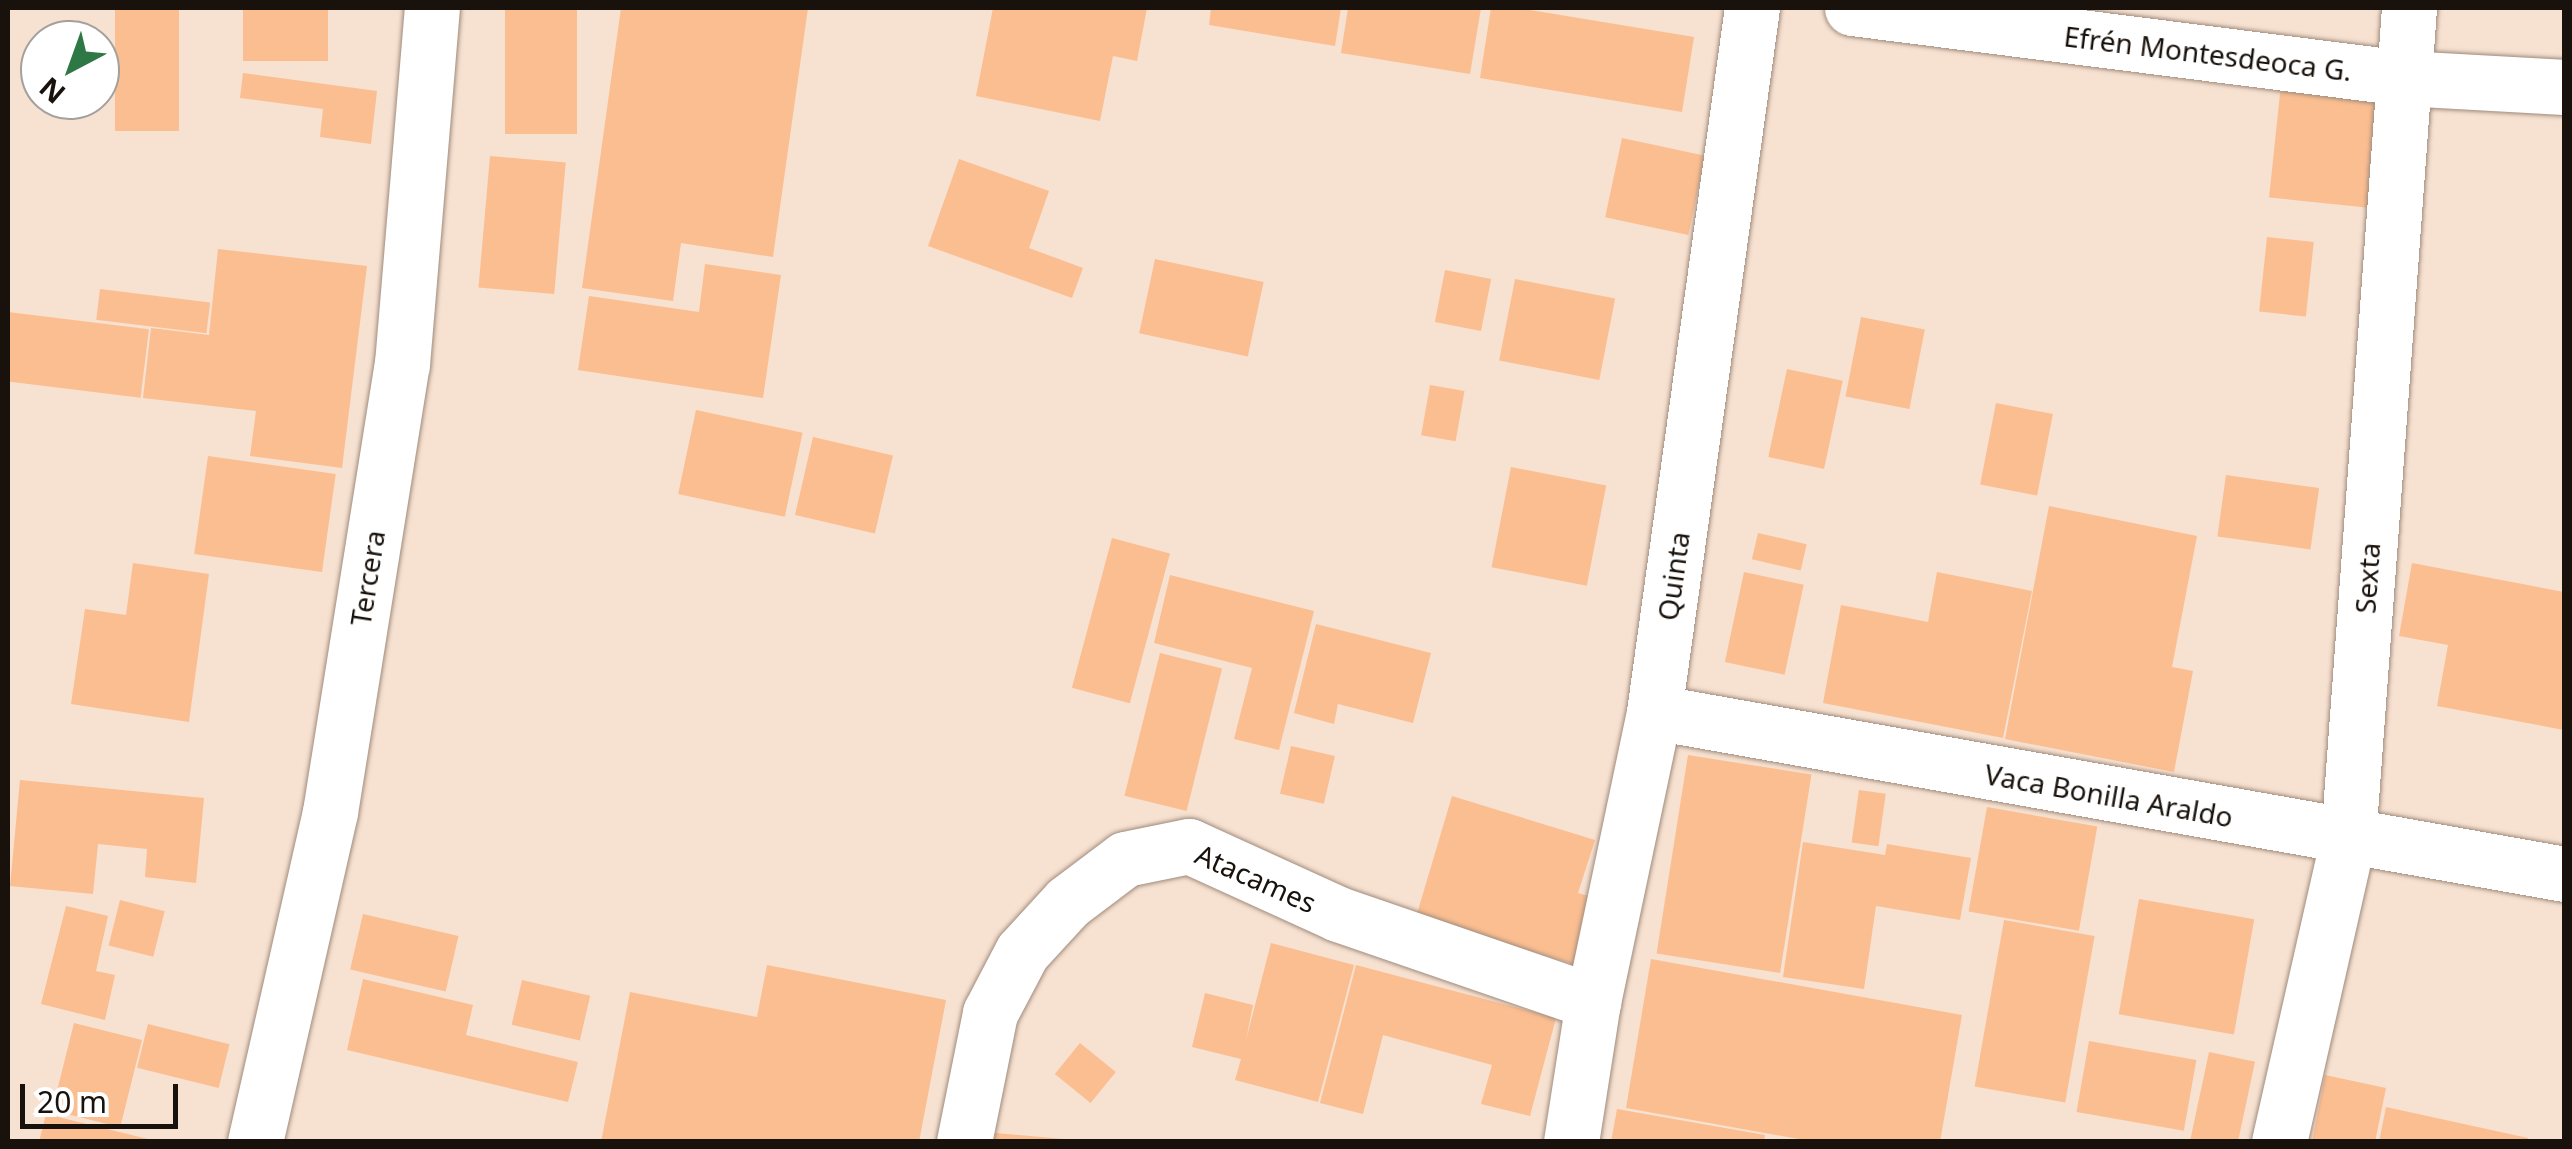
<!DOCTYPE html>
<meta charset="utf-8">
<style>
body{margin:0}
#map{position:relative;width:2572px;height:1149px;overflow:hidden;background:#f7e1d1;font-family:"Noto Sans",sans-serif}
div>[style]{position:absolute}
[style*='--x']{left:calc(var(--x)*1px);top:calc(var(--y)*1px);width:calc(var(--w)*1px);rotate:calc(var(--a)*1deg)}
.building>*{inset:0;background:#fbbe91;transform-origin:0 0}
.roads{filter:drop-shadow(0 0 2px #9f8b7c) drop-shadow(0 0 2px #9f8b7c)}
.street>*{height:55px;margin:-27.5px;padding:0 27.5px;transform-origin:27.5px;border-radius:27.5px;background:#fff}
span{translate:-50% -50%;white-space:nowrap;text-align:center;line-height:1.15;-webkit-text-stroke:10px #fff;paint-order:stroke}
.street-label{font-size:28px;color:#19120c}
.frame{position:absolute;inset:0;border:10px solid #19120c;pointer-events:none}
.north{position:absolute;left:20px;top:20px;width:100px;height:100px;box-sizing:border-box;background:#fff;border:2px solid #a3a09e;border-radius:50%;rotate:221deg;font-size:28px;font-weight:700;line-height:40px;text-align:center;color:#19120c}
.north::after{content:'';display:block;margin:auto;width:35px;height:45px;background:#2e7846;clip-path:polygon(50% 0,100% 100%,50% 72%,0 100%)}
.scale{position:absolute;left:20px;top:1084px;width:158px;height:45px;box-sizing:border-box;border:5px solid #19120c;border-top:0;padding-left:12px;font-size:30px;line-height:35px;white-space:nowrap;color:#19120c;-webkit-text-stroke:8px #fff;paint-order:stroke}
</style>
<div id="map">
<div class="building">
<i style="left:115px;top:8px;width:64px;height:123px"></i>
<i style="left:243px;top:8px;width:85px;height:53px"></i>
<i style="left:505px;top:8px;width:72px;height:126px"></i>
<i style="clip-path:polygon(621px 8px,808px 8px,773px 257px,681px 243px,673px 301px,582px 288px)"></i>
<i style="clip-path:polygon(993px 8px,1147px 8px,1137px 61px,1113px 56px,1100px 121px,976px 96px)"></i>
<i style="clip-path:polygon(1211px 8px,1341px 8px,1335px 46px,1209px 25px)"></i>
<i style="clip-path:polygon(1348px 8px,1481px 8px,1470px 74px,1341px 53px)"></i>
<i style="clip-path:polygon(1491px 8px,1518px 8px,1694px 37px,1682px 112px,1480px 78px)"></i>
<i style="clip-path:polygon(243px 73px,377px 91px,371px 144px,320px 137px,323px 109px,240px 98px)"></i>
<i style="left:2281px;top:84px;width:100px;height:114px;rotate:6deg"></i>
<i style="left:1622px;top:138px;width:85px;height:81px;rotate:12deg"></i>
<i style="left:490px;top:156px;width:76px;height:132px;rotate:5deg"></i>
<i style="clip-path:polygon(959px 159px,1049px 191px,1029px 248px,1083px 268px,1072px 298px,928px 246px)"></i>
<i style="left:2267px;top:237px;width:47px;height:75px;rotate:6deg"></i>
<i style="clip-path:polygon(218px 249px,367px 266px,342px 468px,250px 456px,256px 411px,143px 398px,151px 328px,209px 335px)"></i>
<i style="left:1155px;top:259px;width:111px;height:76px;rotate:12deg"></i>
<i style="clip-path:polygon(705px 264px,781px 275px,763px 398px,578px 370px,589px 296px,699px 312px)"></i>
<i style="left:1445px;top:270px;width:47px;height:53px;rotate:11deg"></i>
<i style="left:1515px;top:279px;width:102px;height:83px;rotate:11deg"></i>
<i style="left:100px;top:289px;width:111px;height:31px;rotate:7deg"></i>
<i style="left:8px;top:312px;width:142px;height:69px;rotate:7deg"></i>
<i style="left:1861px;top:317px;width:65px;height:81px;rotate:11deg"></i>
<i style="left:1787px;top:369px;width:57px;height:90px;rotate:12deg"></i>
<i style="left:1430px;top:385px;width:35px;height:51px;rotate:10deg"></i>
<i style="left:1996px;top:403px;width:58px;height:83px;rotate:11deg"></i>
<i style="left:696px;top:410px;width:109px;height:86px;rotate:12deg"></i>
<i style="left:813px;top:437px;width:82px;height:80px;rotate:13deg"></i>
<i style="left:208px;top:456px;width:129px;height:99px;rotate:8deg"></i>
<i style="left:1511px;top:467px;width:97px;height:102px;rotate:11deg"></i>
<i style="left:2226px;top:475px;width:94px;height:62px;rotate:8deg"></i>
<i style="clip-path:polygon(2049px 506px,2197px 536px,2172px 667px,2193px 671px,2174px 772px,2005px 739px)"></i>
<i style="left:1758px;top:533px;width:50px;height:27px;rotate:13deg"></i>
<i style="left:1112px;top:538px;width:60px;height:155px;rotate:15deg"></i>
<i style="clip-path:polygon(133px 563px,209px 574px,189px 722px,71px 704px,85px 609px,126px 615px)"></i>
<i style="clip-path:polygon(2412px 563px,2564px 592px,2564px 730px,2437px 706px,2448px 645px,2399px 636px)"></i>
<i style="left:1744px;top:572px;width:61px;height:92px;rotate:12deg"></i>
<i style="clip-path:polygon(1937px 572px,2032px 591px,2003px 738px,1823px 703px,1841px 605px,1928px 622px)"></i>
<i style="clip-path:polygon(1170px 575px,1314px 611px,1279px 750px,1234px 739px,1252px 668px,1154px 643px)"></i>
<i style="clip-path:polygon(1316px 624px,1431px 653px,1413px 723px,1338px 704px,1334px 724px,1294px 713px)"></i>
<i style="left:1160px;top:653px;width:64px;height:147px;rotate:14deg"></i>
<i style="left:1291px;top:746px;width:45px;height:49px;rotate:13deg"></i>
<i style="left:1688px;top:755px;width:125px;height:201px;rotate:9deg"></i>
<i style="clip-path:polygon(20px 780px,204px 798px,196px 883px,145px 877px,147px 849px,98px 844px,93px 894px,10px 886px)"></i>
<i style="left:1859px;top:790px;width:27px;height:53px;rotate:8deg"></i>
<i style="clip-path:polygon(1452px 796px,1595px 840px,1578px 893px,1602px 900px,1583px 967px,1416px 917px)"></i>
<i style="left:1987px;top:807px;width:112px;height:106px;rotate:10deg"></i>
<i style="clip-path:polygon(1803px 842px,1885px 855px,1887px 844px,1971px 858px,1960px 920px,1876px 906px,1864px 989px,1783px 977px)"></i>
<i style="left:2139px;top:899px;width:117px;height:117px;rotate:10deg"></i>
<i style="left:120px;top:900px;width:46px;height:47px;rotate:14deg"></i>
<i style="clip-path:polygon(66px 906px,108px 916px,96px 971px,115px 975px,105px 1020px,41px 1004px)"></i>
<i style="left:363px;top:914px;width:98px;height:57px;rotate:13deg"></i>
<i style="left:2004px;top:920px;width:92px;height:169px;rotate:10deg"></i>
<i style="clip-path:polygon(1271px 943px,1354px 965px,1318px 1102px,1235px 1080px,1241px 1059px,1192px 1047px,1205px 993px,1253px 1005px,1246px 1040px)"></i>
<i style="clip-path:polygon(1651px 959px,1962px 1015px,1940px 1142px,1815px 1142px,1626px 1108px)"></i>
<i style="clip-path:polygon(767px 965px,946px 1000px,919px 1142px,601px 1142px,630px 992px,757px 1017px)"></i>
<i style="clip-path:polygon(1356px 965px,1556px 1018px,1530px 1116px,1481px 1104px,1492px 1065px,1383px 1035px,1363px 1114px,1320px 1103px)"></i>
<i style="clip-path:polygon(363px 979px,473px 1005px,466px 1035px,578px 1062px,568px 1102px,347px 1050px)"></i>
<i style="left:522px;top:980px;width:70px;height:46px;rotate:13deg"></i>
<i style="left:74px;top:1023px;width:70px;height:90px;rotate:14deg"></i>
<i style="left:148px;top:1024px;width:84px;height:45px;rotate:14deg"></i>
<i style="left:2089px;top:1041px;width:109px;height:72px;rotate:10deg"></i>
<i style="left:1080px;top:1043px;width:46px;height:40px;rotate:39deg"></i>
<i style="left:2209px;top:1052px;width:47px;height:92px;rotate:12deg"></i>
<i style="clip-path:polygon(2325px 1075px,2386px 1088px,2375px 1142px,2312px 1142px)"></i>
<i style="clip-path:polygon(2386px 1107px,2528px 1138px,2528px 1142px,2379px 1142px)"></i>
<i style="clip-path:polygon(1617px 1109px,1765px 1135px,1764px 1142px,1611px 1142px)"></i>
<i style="clip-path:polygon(46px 1114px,152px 1140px,152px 1142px,39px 1142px)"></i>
<i style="clip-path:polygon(984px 1132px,1064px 1139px,1064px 1142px,983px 1142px)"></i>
</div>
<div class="roads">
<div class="street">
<i style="--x:1852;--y:8;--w:556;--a:7.23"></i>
<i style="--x:2404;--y:78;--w:160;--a:3.2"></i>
<i style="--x:1654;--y:712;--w:924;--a:10.09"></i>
<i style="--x:255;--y:1142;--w:338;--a:-77.2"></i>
<i style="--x:330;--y:812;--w:454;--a:-80.9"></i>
<i style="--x:402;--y:364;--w:357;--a:-85.2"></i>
<i style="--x:964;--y:1142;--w:132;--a:-78.6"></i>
<i style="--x:990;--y:1013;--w:69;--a:-62.3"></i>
<i style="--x:1022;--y:952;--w:68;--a:-47.4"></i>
<i style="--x:1068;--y:902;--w:71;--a:-37"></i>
<i style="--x:1125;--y:859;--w:65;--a:-11.5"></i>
<i style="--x:1189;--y:846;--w:164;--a:24.5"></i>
<i style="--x:1338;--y:914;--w:270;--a:19"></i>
<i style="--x:1571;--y:1142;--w:142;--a:-81.1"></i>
<i style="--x:1593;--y:1002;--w:296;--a:-78.1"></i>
<i style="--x:1654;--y:712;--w:711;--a:-82.08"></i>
<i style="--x:2279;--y:1142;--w:311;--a:-77.2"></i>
<i style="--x:2348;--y:839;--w:833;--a:-85.8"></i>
</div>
</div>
<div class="street-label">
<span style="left:2208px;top:53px;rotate:7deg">Efrén Montesdeoca G.</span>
<span style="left:1673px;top:576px;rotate:-82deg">Quinta</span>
<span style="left:367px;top:578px;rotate:-81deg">Tercera</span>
<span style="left:2367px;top:578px;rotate:-86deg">Sexta</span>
<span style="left:2109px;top:795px;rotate:10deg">Vaca Bonilla Araldo</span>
<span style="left:1256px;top:878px;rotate:24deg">Atacames</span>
</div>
<div class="frame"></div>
<div class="north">N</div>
<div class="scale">20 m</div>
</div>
